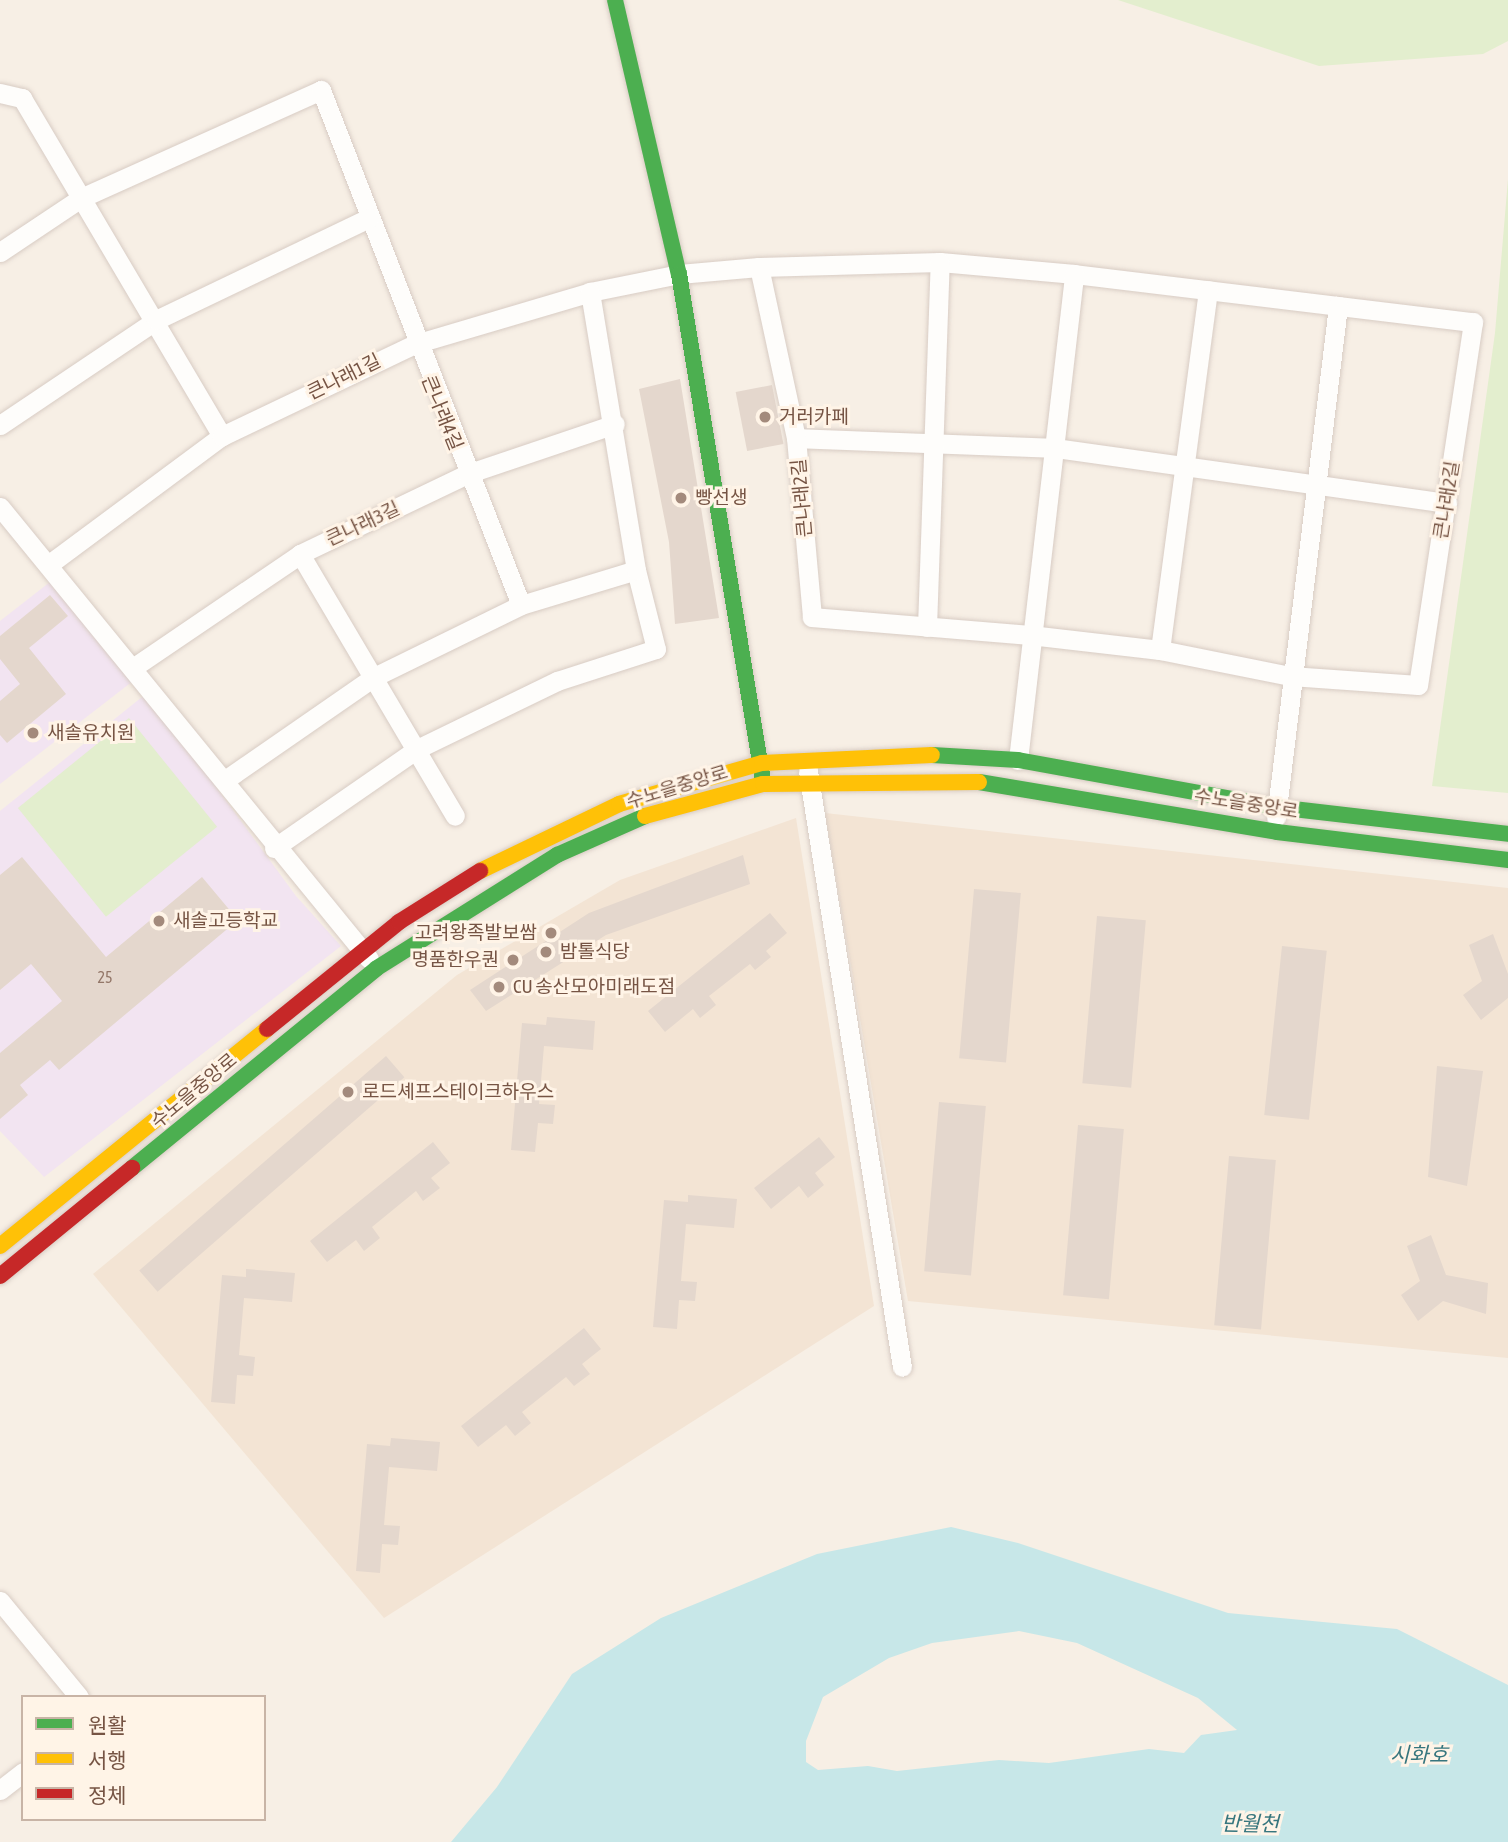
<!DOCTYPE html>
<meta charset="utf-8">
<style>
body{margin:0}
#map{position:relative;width:1508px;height:1842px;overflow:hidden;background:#f7efe5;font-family:"Asap Condensed","Noto Sans KR",sans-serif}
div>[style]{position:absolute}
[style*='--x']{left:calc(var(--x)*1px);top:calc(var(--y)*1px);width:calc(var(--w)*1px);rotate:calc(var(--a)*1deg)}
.residential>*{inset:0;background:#f3e4d4}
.education>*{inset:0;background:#f2e4f1}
.green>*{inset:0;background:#e3eece;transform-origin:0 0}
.water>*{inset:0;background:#c7e7e8}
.building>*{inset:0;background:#e4d7cd;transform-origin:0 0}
.roads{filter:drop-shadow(0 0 2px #d8ccc4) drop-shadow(0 0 2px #d8ccc4)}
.street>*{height:19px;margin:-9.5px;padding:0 9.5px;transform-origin:9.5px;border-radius:9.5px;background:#fefdfb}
.fast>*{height:16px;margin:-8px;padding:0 8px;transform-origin:8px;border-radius:8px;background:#4caf50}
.slow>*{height:16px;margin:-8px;padding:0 8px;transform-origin:8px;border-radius:8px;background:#ffc107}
.jam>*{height:16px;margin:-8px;padding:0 8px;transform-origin:8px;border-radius:8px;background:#c62828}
.dots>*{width:19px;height:19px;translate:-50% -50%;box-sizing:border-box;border:4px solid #fff4e7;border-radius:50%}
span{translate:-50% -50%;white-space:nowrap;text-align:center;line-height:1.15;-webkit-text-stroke:6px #fff4e7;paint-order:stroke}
.number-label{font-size:16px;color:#937768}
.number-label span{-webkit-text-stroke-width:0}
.street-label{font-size:19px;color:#765444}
.poi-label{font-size:19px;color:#765444}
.left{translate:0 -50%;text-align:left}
.right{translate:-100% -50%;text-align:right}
.water-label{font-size:21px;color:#37767e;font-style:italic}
.legend{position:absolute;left:21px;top:1695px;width:245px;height:126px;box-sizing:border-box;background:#fff4e7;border:2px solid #c8b4a6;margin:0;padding:9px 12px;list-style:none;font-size:21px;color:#765444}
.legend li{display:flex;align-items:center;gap:14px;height:35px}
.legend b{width:35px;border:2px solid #c8b4a6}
</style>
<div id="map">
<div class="residential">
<i style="clip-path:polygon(825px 813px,1508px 888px,1508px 1358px,908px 1301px)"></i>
<i style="clip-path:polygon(796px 818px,874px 1306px,384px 1618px,93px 1274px,457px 975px,620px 880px)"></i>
</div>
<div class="education">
<i style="clip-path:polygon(50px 582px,133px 681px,0 784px,0 621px)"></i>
<i style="clip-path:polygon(147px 693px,296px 896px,341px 946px,44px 1177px,0 1131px,0 811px)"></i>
</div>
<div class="green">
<i style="clip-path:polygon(1118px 0,1508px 0,1508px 41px,1483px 54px,1319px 66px)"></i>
<i style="clip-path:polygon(1508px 179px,1508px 793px,1432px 786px,1495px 333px)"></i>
<i style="left:129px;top:718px;width:140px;height:143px;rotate:51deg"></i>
</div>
<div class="water">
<i style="clip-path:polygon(evenodd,951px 1527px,1018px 1543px,1228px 1613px,1397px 1629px,1508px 1685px,1508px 1842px,451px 1842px,497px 1787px,572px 1674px,661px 1618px,817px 1554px,951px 1527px,1019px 1631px,1077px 1643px,1198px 1698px,1237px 1730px,1201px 1735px,1184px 1753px,1149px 1749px,1049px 1763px,999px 1760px,897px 1771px,868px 1766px,818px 1770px,806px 1762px,806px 1741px,823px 1697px,889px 1658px,932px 1643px,1019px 1631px)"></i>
</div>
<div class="building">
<i style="clip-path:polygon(680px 379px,719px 618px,675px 624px,669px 542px,639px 389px)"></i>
<i style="left:772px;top:385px;width:60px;height:37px;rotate:79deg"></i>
<i style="clip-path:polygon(50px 595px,68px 616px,29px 648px,66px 694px,7px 743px,0 735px,0 701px,20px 684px,0 659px,0 636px)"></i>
<i style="clip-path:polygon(743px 855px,750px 884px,606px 935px,486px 1011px,470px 990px,589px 913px)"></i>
<i style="clip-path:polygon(22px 857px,106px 957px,202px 877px,238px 920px,59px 1070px,50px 1060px,20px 1085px,28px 1095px,0 1119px,0 1053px,62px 1001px,31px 964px,0 990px,0 875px)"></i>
<i style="left:974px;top:889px;width:47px;height:170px;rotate:5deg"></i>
<i style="clip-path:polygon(770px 913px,787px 933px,766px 951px,771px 957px,755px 970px,750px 964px,709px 996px,716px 1005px,700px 1018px,693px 1009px,665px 1032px,648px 1011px)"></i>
<i style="left:1097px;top:916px;width:49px;height:168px;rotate:5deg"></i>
<i style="clip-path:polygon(1493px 934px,1508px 974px,1508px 998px,1481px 1020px,1463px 995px,1482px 981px,1469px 945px)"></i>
<i style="left:1282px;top:946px;width:45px;height:170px;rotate:6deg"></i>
<i style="clip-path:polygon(547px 1017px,595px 1021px,593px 1050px,544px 1046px,539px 1104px,555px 1105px,553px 1124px,538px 1123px,535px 1152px,511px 1150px,522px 1023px,546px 1025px)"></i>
<i style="left:386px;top:1056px;width:28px;height:327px;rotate:49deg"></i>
<i style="clip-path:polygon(1437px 1066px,1483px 1071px,1467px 1186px,1428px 1177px)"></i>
<i style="left:939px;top:1102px;width:47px;height:170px;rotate:5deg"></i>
<i style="left:1078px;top:1125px;width:46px;height:171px;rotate:5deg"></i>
<i style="clip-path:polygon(819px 1137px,835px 1157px,815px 1173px,824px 1185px,808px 1198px,799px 1186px,771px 1209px,754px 1188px)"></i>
<i style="clip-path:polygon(433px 1142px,450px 1163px,431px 1178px,440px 1188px,423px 1201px,416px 1191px,372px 1227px,380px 1238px,364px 1251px,356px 1240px,327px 1262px,310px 1241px)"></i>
<i style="left:1229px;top:1156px;width:47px;height:170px;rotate:5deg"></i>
<i style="clip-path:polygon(688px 1195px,737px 1199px,734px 1228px,686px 1224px,681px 1281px,697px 1282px,695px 1301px,679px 1300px,677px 1329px,653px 1327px,664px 1200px,688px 1202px)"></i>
<i style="clip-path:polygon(1431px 1235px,1446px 1275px,1488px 1283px,1486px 1314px,1443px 1301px,1418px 1321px,1401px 1295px,1420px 1281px,1407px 1246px)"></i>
<i style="clip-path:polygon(246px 1269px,295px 1273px,292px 1302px,244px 1298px,239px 1355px,255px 1357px,253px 1376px,237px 1375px,235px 1404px,211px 1402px,222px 1275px,246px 1277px)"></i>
<i style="clip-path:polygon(584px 1328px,601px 1349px,582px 1364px,590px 1374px,574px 1386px,566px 1377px,522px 1412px,531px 1423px,515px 1436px,506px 1425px,478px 1447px,461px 1426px)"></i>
<i style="clip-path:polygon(391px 1438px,440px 1442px,437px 1471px,389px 1467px,384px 1525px,400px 1526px,398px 1545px,382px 1544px,380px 1573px,356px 1571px,367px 1444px,390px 1446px)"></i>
</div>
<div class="roads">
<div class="street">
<i style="--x:0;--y:93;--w:23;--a:13"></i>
<i style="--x:22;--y:98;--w:393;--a:59.4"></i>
<i style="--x:0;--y:252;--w:97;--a:-33.7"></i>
<i style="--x:81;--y:198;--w:263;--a:-24.2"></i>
<i style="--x:321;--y:90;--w:552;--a:68.78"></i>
<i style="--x:0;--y:425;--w:188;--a:-33.9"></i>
<i style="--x:156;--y:320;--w:236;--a:-25.6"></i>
<i style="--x:796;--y:438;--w:259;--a:2.2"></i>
<i style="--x:1055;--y:448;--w:396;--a:8"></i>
<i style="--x:0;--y:507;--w:583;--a:50.77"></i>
<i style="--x:300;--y:554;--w:304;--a:59.4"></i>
<i style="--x:48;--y:565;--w:217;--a:-36.6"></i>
<i style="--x:222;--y:436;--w:214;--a:-25.5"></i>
<i style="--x:415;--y:344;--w:183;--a:-16.5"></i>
<i style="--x:590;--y:292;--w:91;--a:-11.4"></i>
<i style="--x:679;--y:274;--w:80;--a:-5"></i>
<i style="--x:759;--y:267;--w:181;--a:-1.6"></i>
<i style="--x:940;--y:262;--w:135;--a:5.1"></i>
<i style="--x:1074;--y:274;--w:402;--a:6.9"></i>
<i style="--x:1473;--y:322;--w:367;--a:98.6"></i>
<i style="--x:1418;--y:685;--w:128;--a:-176"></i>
<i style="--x:1290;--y:676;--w:133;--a:-168.7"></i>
<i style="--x:1160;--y:650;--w:131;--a:-173.4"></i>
<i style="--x:1030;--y:635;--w:219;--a:-175.3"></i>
<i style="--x:812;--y:617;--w:180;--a:-95.1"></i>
<i style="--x:796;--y:438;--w:175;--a:-102.2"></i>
<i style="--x:927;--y:627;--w:365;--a:-88"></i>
<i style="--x:1160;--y:650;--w:363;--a:-82.4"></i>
<i style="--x:134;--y:667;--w:201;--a:-34.2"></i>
<i style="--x:300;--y:554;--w:185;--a:-25.6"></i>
<i style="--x:467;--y:474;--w:156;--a:-18.7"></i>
<i style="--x:1018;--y:760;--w:489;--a:-83.4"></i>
<i style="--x:808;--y:771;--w:603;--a:81.04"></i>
<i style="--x:225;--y:780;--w:181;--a:-34.7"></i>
<i style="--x:374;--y:677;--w:164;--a:-26.1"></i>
<i style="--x:521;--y:605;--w:120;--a:-16.9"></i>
<i style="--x:1276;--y:817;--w:515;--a:-83.08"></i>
<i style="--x:274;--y:848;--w:174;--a:-34.7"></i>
<i style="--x:417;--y:749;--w:156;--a:-25.9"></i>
<i style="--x:557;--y:681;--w:104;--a:-17.9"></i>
<i style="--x:656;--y:649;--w:81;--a:-104.2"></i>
<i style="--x:636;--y:570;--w:282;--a:-99.4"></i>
<i style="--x:0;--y:1601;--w:124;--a:50.5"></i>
<i style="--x:0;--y:1790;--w:29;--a:-38"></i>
</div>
<div class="fast">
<i style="--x:615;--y:0;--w:281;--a:76.9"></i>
<i style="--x:679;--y:274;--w:514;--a:80.59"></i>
<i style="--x:932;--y:755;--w:86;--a:3.3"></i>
<i style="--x:1018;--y:760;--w:262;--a:10.3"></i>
<i style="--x:1276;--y:807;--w:234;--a:6.6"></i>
<i style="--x:979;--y:782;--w:302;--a:9.5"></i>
<i style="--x:1277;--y:832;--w:233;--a:6.9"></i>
<i style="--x:132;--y:1168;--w:316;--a:-39.2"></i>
<i style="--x:377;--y:968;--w:213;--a:-32.1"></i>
<i style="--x:557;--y:855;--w:96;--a:-23.9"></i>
</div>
<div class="slow">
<i style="--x:645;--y:816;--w:122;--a:-15.2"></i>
<i style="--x:763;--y:784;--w:216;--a:-0.5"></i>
<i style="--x:480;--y:871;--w:154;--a:-25.7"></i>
<i style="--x:619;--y:804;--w:149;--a:-16"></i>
<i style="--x:762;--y:763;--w:170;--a:-2.7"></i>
<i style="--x:0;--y:1246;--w:344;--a:-39.1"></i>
</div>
<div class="jam">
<i style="--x:267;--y:1029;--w:170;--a:-39"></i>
<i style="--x:399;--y:922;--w:96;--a:-32.2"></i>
<i style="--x:0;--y:1276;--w:171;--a:-39.3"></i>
</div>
</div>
<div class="dots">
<i style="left:765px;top:417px;background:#a38a7c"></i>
<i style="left:681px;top:498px;background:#a38a7c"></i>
<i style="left:33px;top:733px;background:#a38a7c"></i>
<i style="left:159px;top:921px;background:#a38a7c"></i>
<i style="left:551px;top:933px;background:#a38a7c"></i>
<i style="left:546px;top:952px;background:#a38a7c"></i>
<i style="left:513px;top:960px;background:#a38a7c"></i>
<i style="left:499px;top:987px;background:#a38a7c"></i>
<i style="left:348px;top:1092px;background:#a38a7c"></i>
</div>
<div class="number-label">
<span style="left:105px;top:977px">25</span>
</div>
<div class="street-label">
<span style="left:344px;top:377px;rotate:-26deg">큰나래1길</span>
<span style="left:442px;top:413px;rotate:68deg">큰나래4길</span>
<span style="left:802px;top:498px;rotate:-95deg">큰나래2길</span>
<span style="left:1447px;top:500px;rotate:-81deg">큰나래2길</span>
<span style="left:363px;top:524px;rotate:-25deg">큰나래3길</span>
<span style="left:677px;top:787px;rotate:-17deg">수노을중앙로</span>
<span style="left:1246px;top:804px;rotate:9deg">수노을중앙로</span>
<span style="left:194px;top:1091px;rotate:-40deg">수노을중앙로</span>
</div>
<div class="poi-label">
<span class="left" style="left:779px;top:417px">거러카페</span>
<span class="left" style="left:695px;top:498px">빵선생</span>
<span class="left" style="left:47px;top:733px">새솔유치원</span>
<span class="left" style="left:173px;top:921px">새솔고등학교</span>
<span class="right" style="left:537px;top:933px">고려왕족발보쌈</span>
<span class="left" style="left:560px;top:952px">밤톨식당</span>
<span class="right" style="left:499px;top:960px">명품한우퀀</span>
<span class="left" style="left:513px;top:987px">CU 송산모아미래도점</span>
<span class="left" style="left:362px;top:1092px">로드셰프스테이크하우스</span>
</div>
<div class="water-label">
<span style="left:1419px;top:1754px">시화호</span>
<span style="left:1250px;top:1823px;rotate:1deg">반월천</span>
</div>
<ul class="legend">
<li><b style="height:9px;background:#4caf50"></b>원활</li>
<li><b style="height:9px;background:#ffc107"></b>서행</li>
<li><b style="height:9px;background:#c62828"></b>정체</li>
</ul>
</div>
